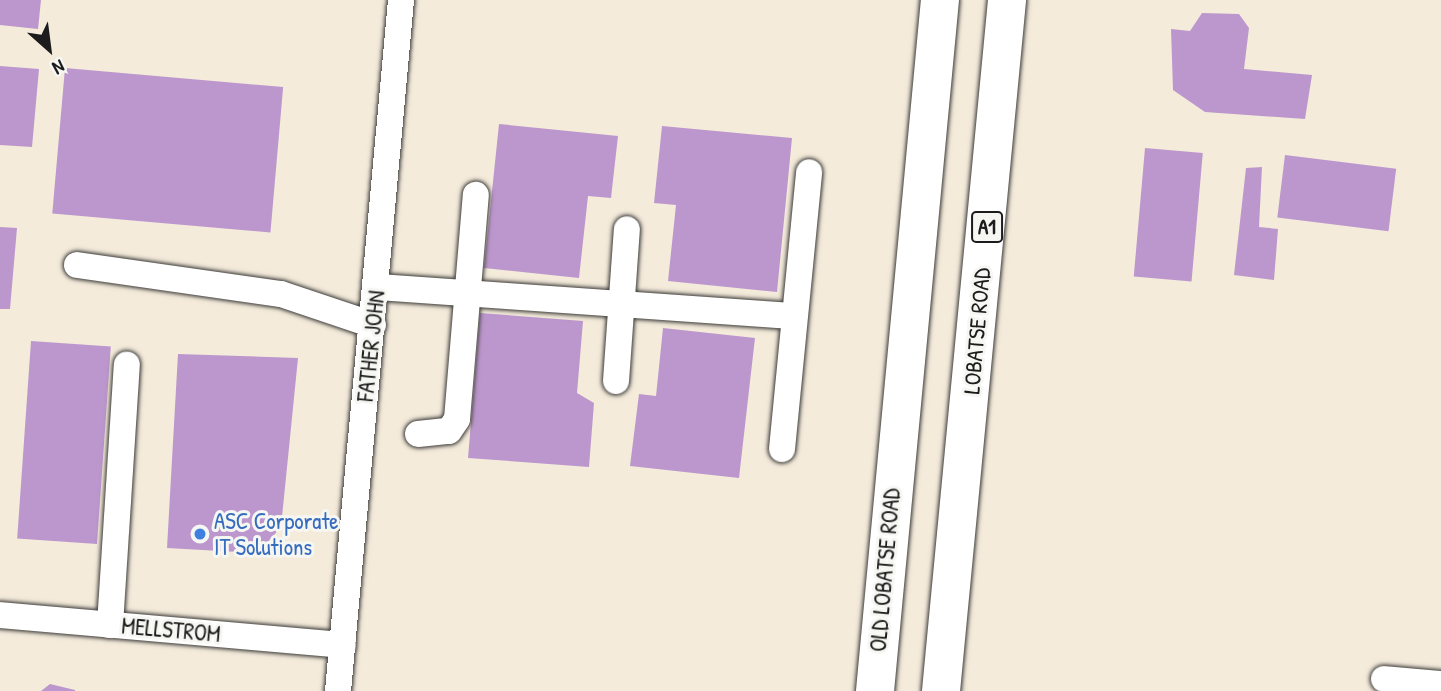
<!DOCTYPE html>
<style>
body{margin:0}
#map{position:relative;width:1441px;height:691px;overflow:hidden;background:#f4ebdb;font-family:"Patrick Hand",sans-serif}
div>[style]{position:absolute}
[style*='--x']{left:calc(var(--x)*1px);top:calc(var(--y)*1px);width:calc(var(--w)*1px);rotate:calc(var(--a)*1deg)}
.building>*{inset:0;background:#bc97cd;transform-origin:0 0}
.roads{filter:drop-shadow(0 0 2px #3c3b39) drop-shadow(0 0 2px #3c3b39)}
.minor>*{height:26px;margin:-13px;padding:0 13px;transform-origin:13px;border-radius:13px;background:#fff}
.highway>*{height:38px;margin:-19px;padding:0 19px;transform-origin:19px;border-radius:19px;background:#fff}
.dots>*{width:19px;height:19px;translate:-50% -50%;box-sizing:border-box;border:4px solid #f6f6f2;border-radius:50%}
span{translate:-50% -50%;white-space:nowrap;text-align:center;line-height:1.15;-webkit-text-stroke:6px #f6f6f2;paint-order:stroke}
.shield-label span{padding:2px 5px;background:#f6f6f2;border:2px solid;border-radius:5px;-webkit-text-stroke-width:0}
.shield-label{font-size:21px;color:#1c1c1c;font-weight:700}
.street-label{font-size:23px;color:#1c1c1c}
.shop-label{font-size:23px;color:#366cbe}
.left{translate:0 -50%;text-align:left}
.north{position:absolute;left:14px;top:14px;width:70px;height:70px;-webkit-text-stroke:5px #f6f6f2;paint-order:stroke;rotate:152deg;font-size:19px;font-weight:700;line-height:28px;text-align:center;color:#1c1c1c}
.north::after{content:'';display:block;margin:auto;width:24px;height:32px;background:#1c1c1c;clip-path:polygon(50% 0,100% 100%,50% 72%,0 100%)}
</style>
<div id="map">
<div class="building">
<i style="clip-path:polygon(0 0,41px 0,38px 29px,0 25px)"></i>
<i style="clip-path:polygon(1202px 13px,1239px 14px,1249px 28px,1244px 69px,1312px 75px,1305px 119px,1205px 112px,1173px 90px,1171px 29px,1190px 31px)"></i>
<i style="clip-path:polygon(0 66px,39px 69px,32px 147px,0 145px)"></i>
<i style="left:65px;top:68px;width:219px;height:146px;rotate:5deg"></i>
<i style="clip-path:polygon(499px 124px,618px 136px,611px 198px,588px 196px,579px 278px,484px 268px)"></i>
<i style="clip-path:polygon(662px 126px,792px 138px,777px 292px,668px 281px,676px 205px,654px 203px)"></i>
<i style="left:1145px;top:148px;width:58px;height:129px;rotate:5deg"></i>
<i style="left:1285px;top:155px;width:112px;height:63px;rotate:7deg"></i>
<i style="clip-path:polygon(1262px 167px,1259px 227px,1278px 229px,1274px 280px,1234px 275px,1246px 168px)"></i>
<i style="clip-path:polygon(0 227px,17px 228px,10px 309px,0 309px)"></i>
<i style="clip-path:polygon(480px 313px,583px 321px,577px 393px,594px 403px,589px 467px,468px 458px)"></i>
<i style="clip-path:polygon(663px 328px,755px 338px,739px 478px,630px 466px,639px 394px,656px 396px)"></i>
<i style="left:31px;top:341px;width:80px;height:198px;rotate:4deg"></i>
<i style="clip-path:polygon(178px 354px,298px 358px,281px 527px,258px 553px,167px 548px)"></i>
<i style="clip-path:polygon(50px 684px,75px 690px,75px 691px,41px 691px)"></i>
</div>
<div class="roads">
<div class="minor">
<i style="--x:77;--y:265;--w:206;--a:8.1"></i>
<i style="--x:281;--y:294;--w:97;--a:18.6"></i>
<i style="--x:377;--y:287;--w:417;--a:4"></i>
<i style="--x:616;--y:381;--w:152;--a:-85.9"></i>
<i style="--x:418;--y:434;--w:31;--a:-6"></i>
<i style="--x:449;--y:431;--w:14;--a:-56"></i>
<i style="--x:457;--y:419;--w:225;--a:-85.2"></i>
<i style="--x:782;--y:449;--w:278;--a:-84.4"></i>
<i style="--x:0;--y:615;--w:344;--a:5"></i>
<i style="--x:110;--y:625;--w:261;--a:-86.3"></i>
<i style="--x:1384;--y:679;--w:57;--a:5"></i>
<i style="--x:338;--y:691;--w:694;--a:-84.79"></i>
</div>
<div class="highway">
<i style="--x:875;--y:691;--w:694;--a:-84.63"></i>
<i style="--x:941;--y:691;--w:694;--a:-84.54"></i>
</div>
</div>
<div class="dots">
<i style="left:200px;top:534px;background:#3f7fe0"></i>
</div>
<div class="shield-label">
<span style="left:987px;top:227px">A1</span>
</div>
<div class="street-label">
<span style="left:977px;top:331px;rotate:-85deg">LOBATSE ROAD</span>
<span style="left:371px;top:346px;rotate:-84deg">FATHER JOHN</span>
<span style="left:885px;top:570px;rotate:-85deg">OLD LOBATSE ROAD</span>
<span style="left:171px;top:630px;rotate:5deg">MELLSTROM</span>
</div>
<div class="shop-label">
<span class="left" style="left:214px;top:534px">ASC Corporate<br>IT Solutions</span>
</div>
<div class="north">N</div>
</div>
